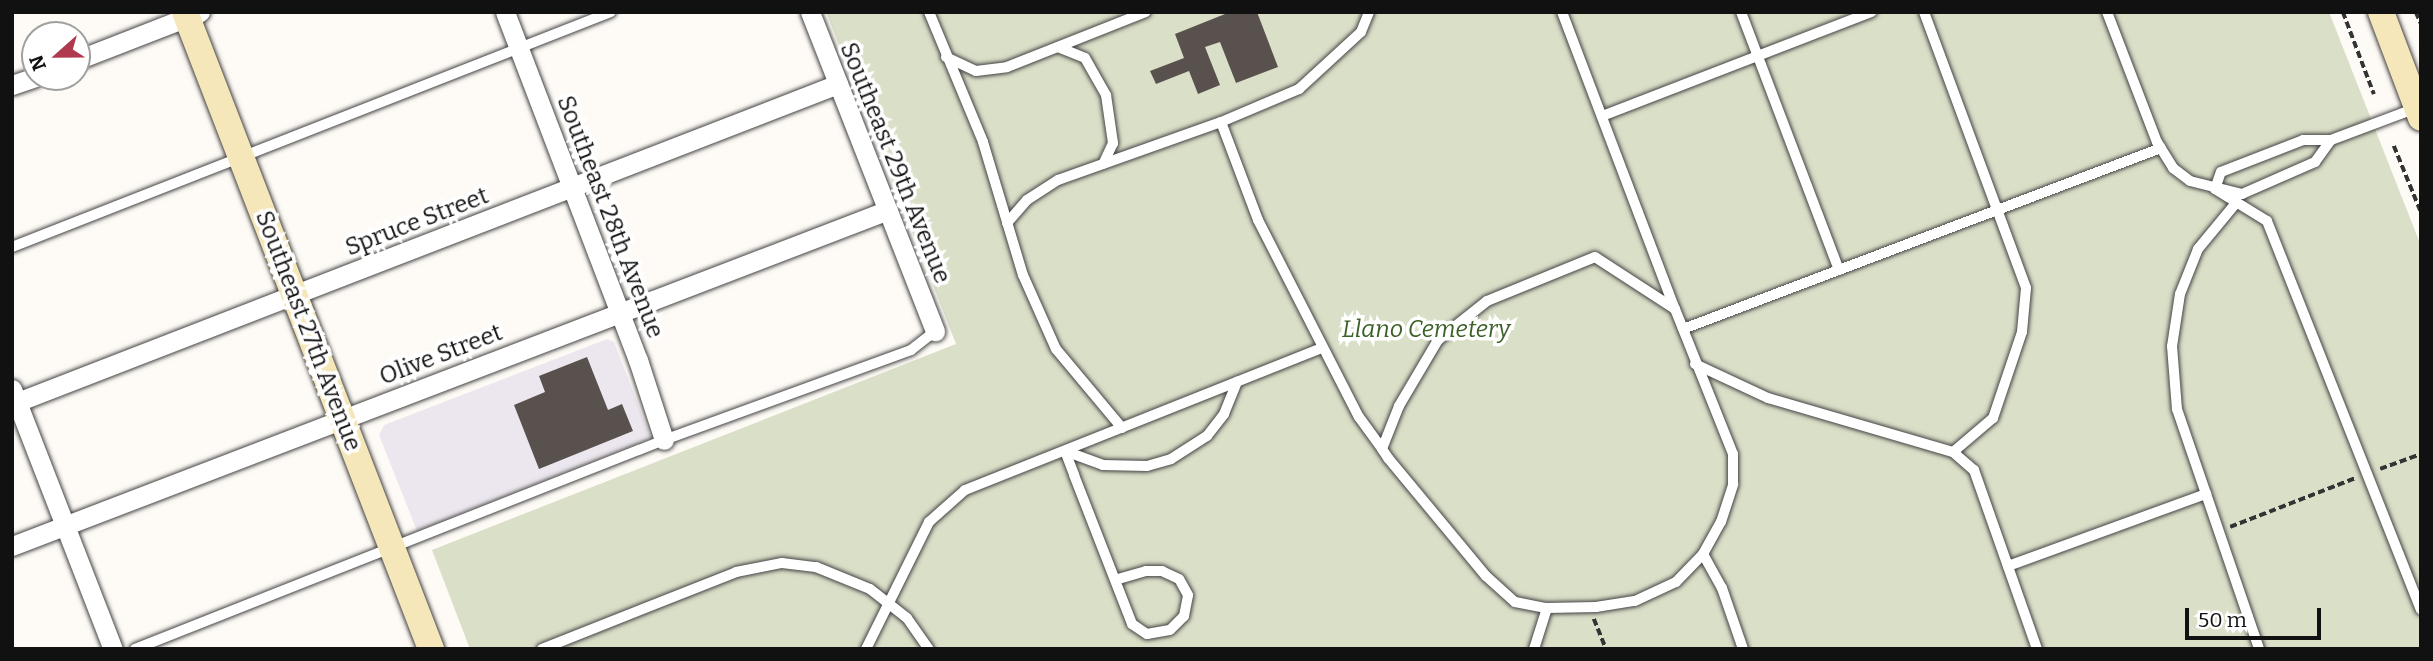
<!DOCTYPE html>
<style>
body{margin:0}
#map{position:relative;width:2433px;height:661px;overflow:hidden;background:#fefbf6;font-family:Bitter,serif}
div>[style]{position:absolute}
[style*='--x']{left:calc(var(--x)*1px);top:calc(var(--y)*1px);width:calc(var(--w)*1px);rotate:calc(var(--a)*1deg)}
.industrial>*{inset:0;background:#ece7ee}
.cemetery>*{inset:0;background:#dadfc8}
.building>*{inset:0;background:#58514e}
.path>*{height:3.5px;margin-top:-1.75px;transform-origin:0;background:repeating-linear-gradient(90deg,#333 0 7px,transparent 0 10.5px)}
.roads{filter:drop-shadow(0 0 2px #444) drop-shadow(0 0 2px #444)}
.lane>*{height:10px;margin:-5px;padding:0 5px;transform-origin:5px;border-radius:5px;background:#fff}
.street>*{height:19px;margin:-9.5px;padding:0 9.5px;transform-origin:9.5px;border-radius:9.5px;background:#fff}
.secondary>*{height:26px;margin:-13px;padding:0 13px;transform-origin:13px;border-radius:13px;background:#f5e7b9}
span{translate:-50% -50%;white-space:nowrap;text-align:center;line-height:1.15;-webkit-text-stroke:7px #fff;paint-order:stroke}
.street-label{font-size:24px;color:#111}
.park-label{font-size:24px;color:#3b6128;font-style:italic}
.frame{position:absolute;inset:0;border:14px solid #111;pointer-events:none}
.north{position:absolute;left:21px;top:21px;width:70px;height:70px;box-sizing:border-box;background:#fff;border:2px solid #a0a0a0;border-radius:50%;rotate:249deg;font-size:19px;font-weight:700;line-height:28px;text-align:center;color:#111}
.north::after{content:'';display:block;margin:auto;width:24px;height:32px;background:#b0394e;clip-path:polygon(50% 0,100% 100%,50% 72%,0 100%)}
.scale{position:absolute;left:2185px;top:608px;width:136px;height:32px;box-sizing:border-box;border:4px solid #111;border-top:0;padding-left:9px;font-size:21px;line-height:24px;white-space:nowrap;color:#111;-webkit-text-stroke:5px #fff;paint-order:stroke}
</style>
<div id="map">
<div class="industrial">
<i style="clip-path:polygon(607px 339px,614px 342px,651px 438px,417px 531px,379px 435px,384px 425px)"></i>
</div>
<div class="cemetery">
<i style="clip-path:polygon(826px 12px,2329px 12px,2421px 246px,2421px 649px,470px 649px,432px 550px,956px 344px)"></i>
</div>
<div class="building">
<i style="clip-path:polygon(1230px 12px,1257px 12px,1278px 67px,1236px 83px,1220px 42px,1205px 47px,1220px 85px,1198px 94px,1189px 71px,1156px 84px,1150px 71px,1184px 58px,1175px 34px)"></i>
<i style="clip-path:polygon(587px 357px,608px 410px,622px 404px,633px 431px,539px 469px,514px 405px,545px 392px,539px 376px)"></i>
</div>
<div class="path">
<i style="--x:2343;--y:12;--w:88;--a:69.3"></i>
<i style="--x:2416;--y:12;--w:13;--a:67"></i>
<i style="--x:2394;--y:146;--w:71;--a:67.8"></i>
<i style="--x:2380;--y:469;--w:44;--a:-20.1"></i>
<i style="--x:2230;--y:527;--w:135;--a:-21.3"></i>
<i style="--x:1594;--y:619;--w:32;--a:68"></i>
</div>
<div class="roads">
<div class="lane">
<i style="--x:929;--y:12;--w:141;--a:67.4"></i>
<i style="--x:983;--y:142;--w:139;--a:73.3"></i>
<i style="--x:1023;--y:275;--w:81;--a:66"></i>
<i style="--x:1056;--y:349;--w:103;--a:50.1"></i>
<i style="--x:1562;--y:12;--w:318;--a:69.2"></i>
<i style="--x:1741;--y:12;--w:276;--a:69.2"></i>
<i style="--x:1924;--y:12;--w:294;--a:69.7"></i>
<i style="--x:2026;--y:288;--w:44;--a:95.2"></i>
<i style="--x:2022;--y:332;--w:91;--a:108.6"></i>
<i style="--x:1993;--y:418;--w:52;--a:139.6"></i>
<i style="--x:2107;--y:12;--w:139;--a:69"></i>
<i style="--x:2157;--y:142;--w:31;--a:58"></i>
<i style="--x:2173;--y:168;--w:21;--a:37"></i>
<i style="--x:2190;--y:181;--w:54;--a:14"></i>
<i style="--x:2242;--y:194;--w:80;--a:-23.7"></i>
<i style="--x:2315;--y:162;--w:27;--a:-54"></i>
<i style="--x:1058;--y:47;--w:29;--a:22"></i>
<i style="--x:1085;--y:58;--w:43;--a:60.4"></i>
<i style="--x:1106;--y:95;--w:49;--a:81.7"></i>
<i style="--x:1113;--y:143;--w:23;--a:115"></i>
<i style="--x:946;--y:57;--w:33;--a:25"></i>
<i style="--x:976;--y:71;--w:31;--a:-7"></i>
<i style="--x:1007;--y:67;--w:149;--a:-21.6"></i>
<i style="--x:1602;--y:116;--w:289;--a:-21.1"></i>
<i style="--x:1221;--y:122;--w:105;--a:69.3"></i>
<i style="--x:1258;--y:220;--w:221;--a:62.9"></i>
<i style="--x:1359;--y:417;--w:39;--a:54"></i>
<i style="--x:1382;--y:449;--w:11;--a:56"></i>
<i style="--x:1388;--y:458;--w:153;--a:50.3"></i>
<i style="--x:1486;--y:576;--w:39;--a:42"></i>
<i style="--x:1515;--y:602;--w:33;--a:11"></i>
<i style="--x:1547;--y:608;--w:49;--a:-1.2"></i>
<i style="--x:1596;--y:607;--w:39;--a:-9"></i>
<i style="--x:1635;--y:601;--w:45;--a:-24.9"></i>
<i style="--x:1676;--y:582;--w:39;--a:-46"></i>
<i style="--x:1703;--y:554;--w:37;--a:-61"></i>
<i style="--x:1721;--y:522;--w:40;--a:-72"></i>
<i style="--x:1733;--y:484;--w:30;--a:-90"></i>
<i style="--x:1733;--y:454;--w:156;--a:-111.8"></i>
<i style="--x:1675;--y:309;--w:95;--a:-147"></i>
<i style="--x:1595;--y:257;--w:117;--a:157.8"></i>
<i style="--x:1487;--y:301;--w:63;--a:141.5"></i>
<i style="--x:1438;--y:340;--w:77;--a:120.6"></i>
<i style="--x:1399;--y:406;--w:46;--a:111.6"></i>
<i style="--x:2215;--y:189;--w:61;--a:31.6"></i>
<i style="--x:2267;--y:221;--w:418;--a:68.4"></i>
<i style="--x:2215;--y:189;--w:18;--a:-71"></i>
<i style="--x:2221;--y:172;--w:88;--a:-21.3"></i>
<i style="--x:2303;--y:140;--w:28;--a:0"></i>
<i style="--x:2331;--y:140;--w:91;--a:-20.6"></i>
<i style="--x:2236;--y:203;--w:60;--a:129.6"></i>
<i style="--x:2198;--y:249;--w:48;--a:111.8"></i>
<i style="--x:2180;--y:294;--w:53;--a:98.7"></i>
<i style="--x:2172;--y:346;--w:63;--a:85.5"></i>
<i style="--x:2177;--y:409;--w:254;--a:71.1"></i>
<i style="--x:1007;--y:223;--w:30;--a:-49"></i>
<i style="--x:1027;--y:200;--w:37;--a:-33"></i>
<i style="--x:1058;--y:180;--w:173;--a:-19.6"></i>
<i style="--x:1221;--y:122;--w:85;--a:-22.9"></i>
<i style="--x:1299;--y:89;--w:84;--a:-42.6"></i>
<i style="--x:1361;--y:32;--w:22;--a:-68"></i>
<i style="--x:12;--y:247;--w:643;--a:-21.42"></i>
<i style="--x:1683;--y:329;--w:511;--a:-20.74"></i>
<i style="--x:1695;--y:364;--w:81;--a:25"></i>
<i style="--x:1768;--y:398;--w:193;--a:16.3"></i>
<i style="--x:1953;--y:452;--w:28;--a:41"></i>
<i style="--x:1974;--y:470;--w:190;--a:70.6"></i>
<i style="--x:1065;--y:451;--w:26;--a:69"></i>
<i style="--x:1074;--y:475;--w:160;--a:68.7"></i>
<i style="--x:1132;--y:624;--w:18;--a:34"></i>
<i style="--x:1147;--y:634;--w:23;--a:-10"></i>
<i style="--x:1170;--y:630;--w:20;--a:-45"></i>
<i style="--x:1184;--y:616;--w:21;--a:-79"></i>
<i style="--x:1188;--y:595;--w:18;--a:-119"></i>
<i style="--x:1179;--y:579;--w:19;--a:-155"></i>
<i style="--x:1162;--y:571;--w:16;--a:180"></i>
<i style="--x:1146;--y:571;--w:32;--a:164"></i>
<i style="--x:1065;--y:451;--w:40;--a:20.2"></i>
<i style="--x:1103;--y:465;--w:44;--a:1.3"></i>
<i style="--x:1147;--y:466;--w:25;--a:-16"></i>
<i style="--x:1171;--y:459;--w:43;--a:-32.6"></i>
<i style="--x:1207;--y:436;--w:28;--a:-52"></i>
<i style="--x:1224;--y:414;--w:35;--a:-68"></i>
<i style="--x:1703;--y:554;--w:39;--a:61"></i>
<i style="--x:1722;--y:588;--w:65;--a:71"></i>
<i style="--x:2008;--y:566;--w:211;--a:-20"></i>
<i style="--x:135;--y:649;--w:569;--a:-21.56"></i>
<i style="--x:664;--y:440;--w:263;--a:-20"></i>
<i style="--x:911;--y:350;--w:31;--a:-38"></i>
<i style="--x:542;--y:649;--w:209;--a:-21.6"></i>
<i style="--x:736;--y:572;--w:47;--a:-11.1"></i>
<i style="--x:782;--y:563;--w:34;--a:7"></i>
<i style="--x:816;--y:567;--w:58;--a:22.2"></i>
<i style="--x:870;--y:589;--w:47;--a:38.1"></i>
<i style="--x:907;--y:618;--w:38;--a:55"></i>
<i style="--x:866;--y:649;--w:142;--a:-63.6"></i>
<i style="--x:929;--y:522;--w:48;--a:-41.6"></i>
<i style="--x:965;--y:490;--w:384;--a:-21.7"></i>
<i style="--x:1534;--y:649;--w:43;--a:-72.4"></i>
</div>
<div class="street">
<i style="--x:505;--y:12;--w:373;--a:69.1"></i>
<i style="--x:638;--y:360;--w:84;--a:72"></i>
<i style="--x:810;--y:12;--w:343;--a:68.6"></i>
<i style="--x:77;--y:60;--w:132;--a:-21.3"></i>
<i style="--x:12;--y:85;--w:24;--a:-19"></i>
<i style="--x:12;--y:389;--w:279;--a:68.8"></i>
<i style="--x:12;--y:404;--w:886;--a:-21.18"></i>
<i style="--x:12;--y:546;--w:938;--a:-20.98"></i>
</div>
<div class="secondary">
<i style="--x:185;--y:12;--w:683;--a:68.88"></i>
<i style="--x:2381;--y:12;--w:113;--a:69.3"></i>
</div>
</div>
<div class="street-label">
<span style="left:895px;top:163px;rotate:68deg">Southeast 29th Avenue</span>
<span style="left:610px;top:217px;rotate:69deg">Southeast 28th Avenue</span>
<span style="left:417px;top:222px;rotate:-21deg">Spruce Street</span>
<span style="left:308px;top:331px;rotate:69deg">Southeast 27th Avenue</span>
<span style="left:441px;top:355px;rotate:-21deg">Olive Street</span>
</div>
<div class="park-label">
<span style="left:1426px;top:330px">Llano Cemetery</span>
</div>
<div class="frame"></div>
<div class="north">N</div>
<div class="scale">50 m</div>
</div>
